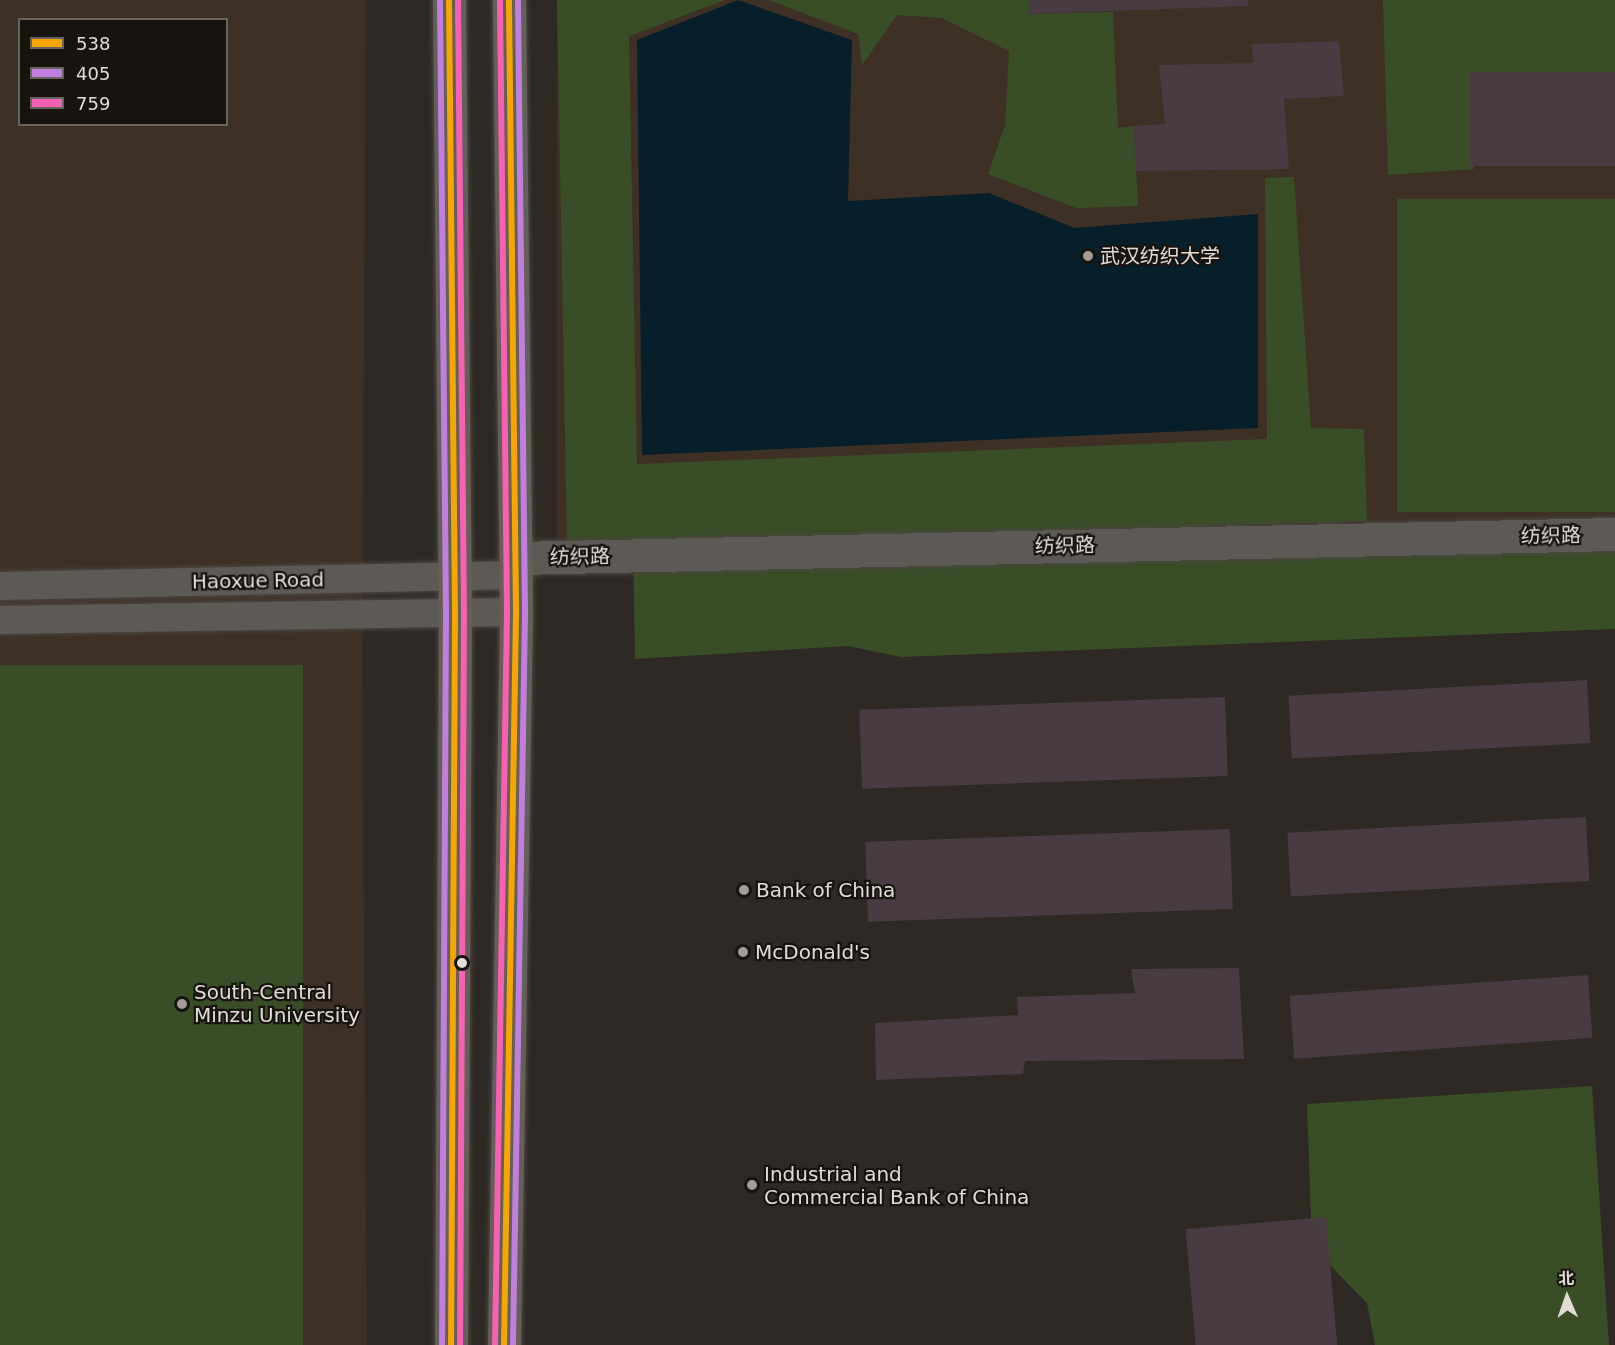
<!DOCTYPE html>
<meta charset="utf-8">
<style>
body{margin:0}
#map{position:relative;width:1615px;height:1345px;overflow:hidden;background:#2e2924;font-family:"DejaVu Sans","Noto Sans SC",sans-serif}
div>[style]{position:absolute}
[style*='--x']{left:calc(var(--x)*1px);top:calc(var(--y)*1px);width:calc(var(--w)*1px);rotate:calc(var(--a)*1deg)}
.built>*{inset:0;background:#3e3024;transform-origin:0 0}
.green>*{inset:0;background:#394e26;transform-origin:0 0}
.water>*{inset:0;background:#071f2b}
.building>*{inset:0;background:#483b42;transform-origin:0 0}
.roads{filter:drop-shadow(0 0 2px #4b4642) drop-shadow(0 0 2px #4b4642)}
.street>*{height:28px;margin:-14px;padding:0 14px;transform-origin:14px;border-radius:14px;background:#5d5955}
.secondary>*{height:33px;margin:-16.5px;padding:0 16.5px;transform-origin:16.5px;border-radius:16.5px;background:#5d5955}
.primary>*{height:33px;margin:-16.5px;padding:0 16.5px;transform-origin:16.5px;border-radius:16.5px;background:#645f57}
.bus-1>*{height:6px;margin:-3px;padding:0 3px;transform-origin:3px;border-radius:3px;background:#f7a600}
.bus-2>*{height:6px;margin:-3px;padding:0 3px;transform-origin:3px;border-radius:3px;background:#c07fdc}
.bus-3>*{height:6px;margin:-3px;padding:0 3px;transform-origin:3px;border-radius:3px;background:#f860b3}
.dots>*{width:16px;height:16px;translate:-50% -50%;box-sizing:border-box;border:3px solid #17130f;border-radius:50%}
span{translate:-50% -50%;white-space:nowrap;text-align:center;line-height:1.15;-webkit-text-stroke:4.5px #17130f;paint-order:stroke}
.poi-label{font-size:20px;color:#e2dcd6}
.left{translate:0 -50%;text-align:left}
.street-label{font-size:20px;color:#e2dcd6}
.legend{position:absolute;left:18px;top:18px;width:210px;height:108px;box-sizing:border-box;background:#17130f;border:2px solid #68635f;margin:0;padding:8px 10px;list-style:none;font-size:18px;color:#e2dcd6}
.legend li{display:flex;align-items:center;gap:12px;height:30px}
.legend b{width:30px;border:2px solid #68635f}
.north{position:absolute;left:1537px;top:1267px;width:60px;height:60px;-webkit-text-stroke:4px #17130f;paint-order:stroke;rotate:358deg;font-size:16px;font-weight:700;line-height:24px;text-align:center;color:#e2dcd6}
.north::after{content:'';display:block;margin:auto;width:21px;height:27px;background:#e2dcd6;clip-path:polygon(50% 0,100% 100%,50% 72%,0 100%)}
</style>
<div id="map">
<div class="built">
<i style="clip-path:polygon(evenodd,0 0,366px 0,362px 663px,367px 1345px,0 1345px,0 0,20px 20px,226px 20px,226px 124px,20px 124px,20px 20px)"></i>
<i style="left:557px;top:0;width:1058px;height:547px"></i>
</div>
<div class="green">
<i style="clip-path:polygon(557px 0,725px 0,629px 36px,637px 464px,1267px 439px,1265px 178px,1294px 177px,1311px 428px,1364px 429px,1367px 521px,567px 547px)"></i>
<i style="clip-path:polygon(769px 0,1029px 0,1030px 14px,1113px 12px,1118px 128px,1134px 126px,1138px 206px,1076px 208px,988px 174px,1005px 125px,1009px 51px,942px 18px,897px 15px,862px 65px,858px 34px)"></i>
<i style="clip-path:polygon(1383px 0,1615px 0,1615px 72px,1470px 78px,1474px 169px,1388px 175px)"></i>
<i style="left:1615px;top:199px;width:313px;height:218px;rotate:90deg"></i>
<i style="clip-path:polygon(1615px 534px,1615px 629px,901px 657px,848px 646px,635px 659px,633px 556px)"></i>
<i style="left:0;top:665px;width:303px;height:680px"></i>
<i style="clip-path:polygon(1592px 1086px,1609px 1345px,1375px 1345px,1367px 1303px,1312px 1247px,1307px 1104px)"></i>
</div>
<div class="water">
<i style="clip-path:polygon(738px 0,852px 40px,848px 201px,989px 193px,1074px 228px,1258px 214px,1258px 428px,642px 455px,637px 40px)"></i>
</div>
<div class="building">
<i style="clip-path:polygon(1029px 0,1248px 0,1248px 6px,1029px 14px)"></i>
<i style="clip-path:polygon(1339px 41px,1344px 96px,1284px 99px,1289px 169px,1135px 171px,1134px 126px,1165px 124px,1159px 65px,1253px 63px,1252px 44px)"></i>
<i style="left:1615px;top:72px;width:94px;height:145px;rotate:90deg"></i>
<i style="left:1587px;top:680px;width:63px;height:299px;rotate:87deg"></i>
<i style="left:1225px;top:697px;width:79px;height:366px;rotate:88deg"></i>
<i style="left:1586px;top:817px;width:64px;height:299px;rotate:87deg"></i>
<i style="left:1230px;top:829px;width:80px;height:365px;rotate:88deg"></i>
<i style="clip-path:polygon(1239px 968px,1244px 1059px,1025px 1061px,1023px 1074px,876px 1080px,875px 1023px,1018px 1015px,1017px 997px,1135px 993px,1131px 969px)"></i>
<i style="left:1588px;top:975px;width:63px;height:299px;rotate:86deg"></i>
<i style="left:1326px;top:1217px;width:129px;height:141px;rotate:85deg"></i>
</div>
<div class="roads">
<div class="street">
<i style="--x:0;--y:586;--w:517;--a:-1.22"></i>
<i style="--x:0;--y:620;--w:516;--a:-0.89"></i>
</div>
<div class="secondary">
<i style="--x:516;--y:558;--w:1099;--a:-1.25"></i>
</div>
<div class="primary">
<i style="--x:449;--y:0;--w:614;--a:89.44"></i>
<i style="--x:455;--y:614;--w:731;--a:90.31"></i>
<i style="--x:504;--y:1345;--w:733;--a:-89.06"></i>
<i style="--x:516;--y:612;--w:612;--a:-90.66"></i>
</div>
</div>
<div class="bus-1">
<i style="--x:449;--y:0;--w:614;--a:89.44"></i>
<i style="--x:455;--y:614;--w:731;--a:90.31"></i>
<i style="--x:504;--y:1345;--w:733;--a:-89.06"></i>
<i style="--x:516;--y:612;--w:612;--a:-90.66"></i>
</div>
<div class="bus-2">
<i style="--x:440;--y:0;--w:614;--a:89.44"></i>
<i style="--x:446;--y:614;--w:731;--a:90.31"></i>
<i style="--x:513;--y:1345;--w:733;--a:-89.06"></i>
<i style="--x:525;--y:612;--w:612;--a:-90.66"></i>
</div>
<div class="bus-3">
<i style="--x:458;--y:0;--w:614;--a:89.44"></i>
<i style="--x:464;--y:614;--w:731;--a:90.31"></i>
<i style="--x:495;--y:1345;--w:733;--a:-89.06"></i>
<i style="--x:507;--y:612;--w:612;--a:-90.66"></i>
</div>
<div class="dots">
<i style="left:1088px;top:256px;background:#a39d98"></i>
<i style="left:744px;top:890px;background:#a39d98"></i>
<i style="left:743px;top:952px;background:#a39d98"></i>
<i style="left:462px;top:963px;background:#e2dcd6"></i>
<i style="left:182px;top:1004px;background:#a39d98"></i>
<i style="left:752px;top:1185px;background:#a39d98"></i>
</div>
<div class="poi-label">
<span class="left" style="left:1100px;top:256px">武汉纺织大学</span>
<span class="left" style="left:756px;top:890px">Bank of China</span>
<span class="left" style="left:755px;top:952px">McDonald's</span>
<span class="left" style="left:194px;top:1004px">South-Central<br>Minzu University</span>
<span class="left" style="left:764px;top:1186px">Industrial and<br>Commercial Bank of China</span>
</div>
<div class="street-label">
<span style="left:1551px;top:536px;rotate:-1deg">纺织路</span>
<span style="left:1065px;top:546px;rotate:-1deg">纺织路</span>
<span style="left:580px;top:557px;rotate:-1deg">纺织路</span>
<span style="left:258px;top:581px;rotate:-1deg">Haoxue Road</span>
</div>
<ul class="legend">
<li><b style="height:8px;background:#f7a600"></b>538</li>
<li><b style="height:8px;background:#c07fdc"></b>405</li>
<li><b style="height:8px;background:#f860b3"></b>759</li>
</ul>
<div class="north">北</div>
</div>
